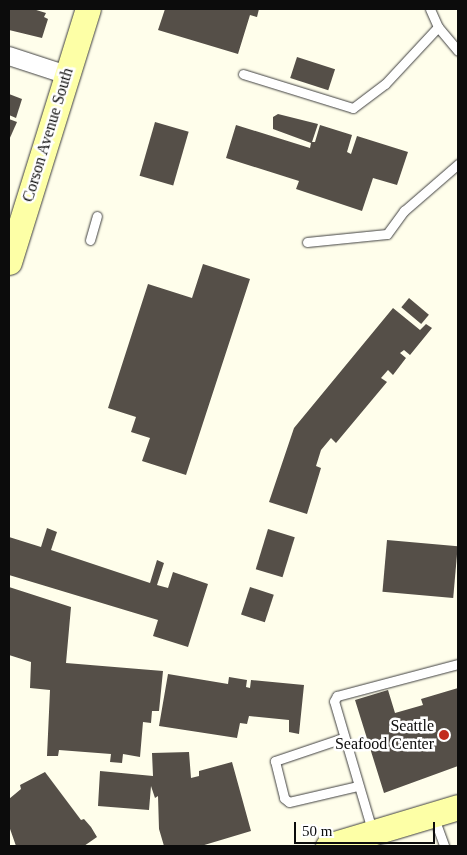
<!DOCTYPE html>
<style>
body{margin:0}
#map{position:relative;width:467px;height:855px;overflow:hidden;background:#fffeeb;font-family:Georgia,serif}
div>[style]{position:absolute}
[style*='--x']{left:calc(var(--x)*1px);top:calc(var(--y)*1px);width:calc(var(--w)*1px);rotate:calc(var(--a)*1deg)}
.building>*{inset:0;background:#554f48;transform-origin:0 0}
.roads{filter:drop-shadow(0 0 1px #3f3f3f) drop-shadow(0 0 1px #3f3f3f)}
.lane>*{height:9px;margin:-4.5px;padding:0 4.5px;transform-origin:4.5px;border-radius:4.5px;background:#fff}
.street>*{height:18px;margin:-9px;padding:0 9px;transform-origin:9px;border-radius:9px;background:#fff}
.secondary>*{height:25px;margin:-12.5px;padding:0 12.5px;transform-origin:12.5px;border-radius:12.5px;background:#fdffa6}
.dots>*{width:14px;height:14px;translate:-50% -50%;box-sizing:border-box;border:2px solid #fff;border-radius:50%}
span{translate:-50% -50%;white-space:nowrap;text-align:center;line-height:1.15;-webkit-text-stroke:5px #fff;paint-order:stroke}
.street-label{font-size:16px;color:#0c0c0c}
.poi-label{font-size:16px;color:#0c0c0c}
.right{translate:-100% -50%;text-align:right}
.frame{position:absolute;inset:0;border:10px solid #0c0c0c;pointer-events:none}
.scale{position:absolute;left:294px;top:822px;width:141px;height:22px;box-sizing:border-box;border:2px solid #0c0c0c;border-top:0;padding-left:6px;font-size:15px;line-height:18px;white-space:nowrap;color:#0c0c0c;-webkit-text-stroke:4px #fff;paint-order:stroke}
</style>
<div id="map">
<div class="building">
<i style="clip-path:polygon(9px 9px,33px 9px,46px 13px,44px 17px,48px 19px,42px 38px,9px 30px)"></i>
<i style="clip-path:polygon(165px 9px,259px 9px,257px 17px,250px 15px,238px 54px,158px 30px)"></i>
<i style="left:297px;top:57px;width:40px;height:22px;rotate:18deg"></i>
<i style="clip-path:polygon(9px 94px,22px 99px,16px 118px,9px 115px)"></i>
<i style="clip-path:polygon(278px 114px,318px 124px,312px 142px,315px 142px,320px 125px,352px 135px,347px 152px,351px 154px,357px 136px,408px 152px,397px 185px,373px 178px,362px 211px,296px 189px,299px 181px,226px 158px,236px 125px,310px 148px,311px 143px,273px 129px,273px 117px)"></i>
<i style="clip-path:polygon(9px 119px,17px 122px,9px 140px)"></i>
<i style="left:155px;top:122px;width:35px;height:56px;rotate:16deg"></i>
<i style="clip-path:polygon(203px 264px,250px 279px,186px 475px,142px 461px,150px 438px,131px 432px,136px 417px,108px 408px,148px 284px,192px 298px)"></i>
<i style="left:409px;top:298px;width:26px;height:12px;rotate:40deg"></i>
<i style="clip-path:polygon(393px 308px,420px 330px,426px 324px,432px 328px,410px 355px,404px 350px,400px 353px,406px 358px,393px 375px,388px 370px,381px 378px,387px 382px,336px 443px,331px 438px,321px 450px,316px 466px,321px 468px,307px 514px,269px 502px,294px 428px)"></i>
<i style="clip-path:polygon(47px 528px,57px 532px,51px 550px,150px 583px,157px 560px,164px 563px,157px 585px,168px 588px,173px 572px,208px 584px,188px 647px,153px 636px,158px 620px,9px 575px,9px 537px,41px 547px)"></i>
<i style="left:268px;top:529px;width:28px;height:42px;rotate:17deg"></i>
<i style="left:387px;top:540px;width:71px;height:52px;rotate:5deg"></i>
<i style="clip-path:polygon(9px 587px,71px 607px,66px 663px,163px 671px,159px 711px,152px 711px,151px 723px,143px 722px,140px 757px,123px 754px,122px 763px,110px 762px,111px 754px,59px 750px,58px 756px,47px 756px,50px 690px,30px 688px,31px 662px,9px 655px)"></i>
<i style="left:250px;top:587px;width:25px;height:29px;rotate:18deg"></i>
<i style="clip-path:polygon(168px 674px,228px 684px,229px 677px,247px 680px,246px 687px,250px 688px,251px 680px,304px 685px,299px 734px,289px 732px,289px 720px,249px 716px,247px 724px,240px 723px,237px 738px,159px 726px)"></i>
<i style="clip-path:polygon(458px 688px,458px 766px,384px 793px,355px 700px,388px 690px,395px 713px,423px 705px,421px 699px)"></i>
<i style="clip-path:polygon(189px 752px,191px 778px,199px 776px,199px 771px,232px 762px,251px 831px,201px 846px,164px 846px,159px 829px,158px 796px,155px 798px,151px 786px,149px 810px,98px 806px,100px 771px,153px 776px,152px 753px)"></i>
<i style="clip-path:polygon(45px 772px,81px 820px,84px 819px,91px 827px,97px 837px,84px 846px,16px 846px,9px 826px,9px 799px,21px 789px,20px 785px)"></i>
</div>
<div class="roads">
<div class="lane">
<i style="--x:430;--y:9;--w:20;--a:66"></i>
<i style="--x:438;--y:27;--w:31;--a:50"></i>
<i style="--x:243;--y:74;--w:115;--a:17.2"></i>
<i style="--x:353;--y:108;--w:40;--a:-37"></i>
<i style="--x:385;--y:84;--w:78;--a:-47.1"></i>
<i style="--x:90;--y:240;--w:25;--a:-74"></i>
<i style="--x:307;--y:242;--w:80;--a:-5.7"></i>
<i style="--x:387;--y:234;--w:29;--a:-54"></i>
<i style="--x:404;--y:211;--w:72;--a:-41"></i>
<i style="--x:343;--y:738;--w:72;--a:161.3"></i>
<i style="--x:275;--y:761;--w:38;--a:76"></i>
<i style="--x:284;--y:798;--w:6;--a:39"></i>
<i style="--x:289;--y:802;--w:71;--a:-13.1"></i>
<i style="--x:433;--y:815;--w:33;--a:70"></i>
<i style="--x:372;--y:830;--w:134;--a:-106.4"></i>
<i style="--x:334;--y:701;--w:6;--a:-59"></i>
<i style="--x:337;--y:696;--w:125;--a:-14.8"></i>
</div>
<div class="street">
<i style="--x:9;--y:56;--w:61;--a:18.1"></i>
</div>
<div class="secondary">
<i style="--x:9;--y:262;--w:265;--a:-72.7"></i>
<i style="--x:328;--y:846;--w:136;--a:-16.7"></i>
</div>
</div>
<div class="dots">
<i style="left:444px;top:735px;background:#c22c1e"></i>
</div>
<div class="street-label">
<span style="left:48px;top:135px;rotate:-73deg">Corson Avenue South</span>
</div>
<div class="poi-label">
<span class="right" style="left:434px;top:735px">Seattle<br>Seafood Center</span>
</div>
<div class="frame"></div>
<div class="scale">50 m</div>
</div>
